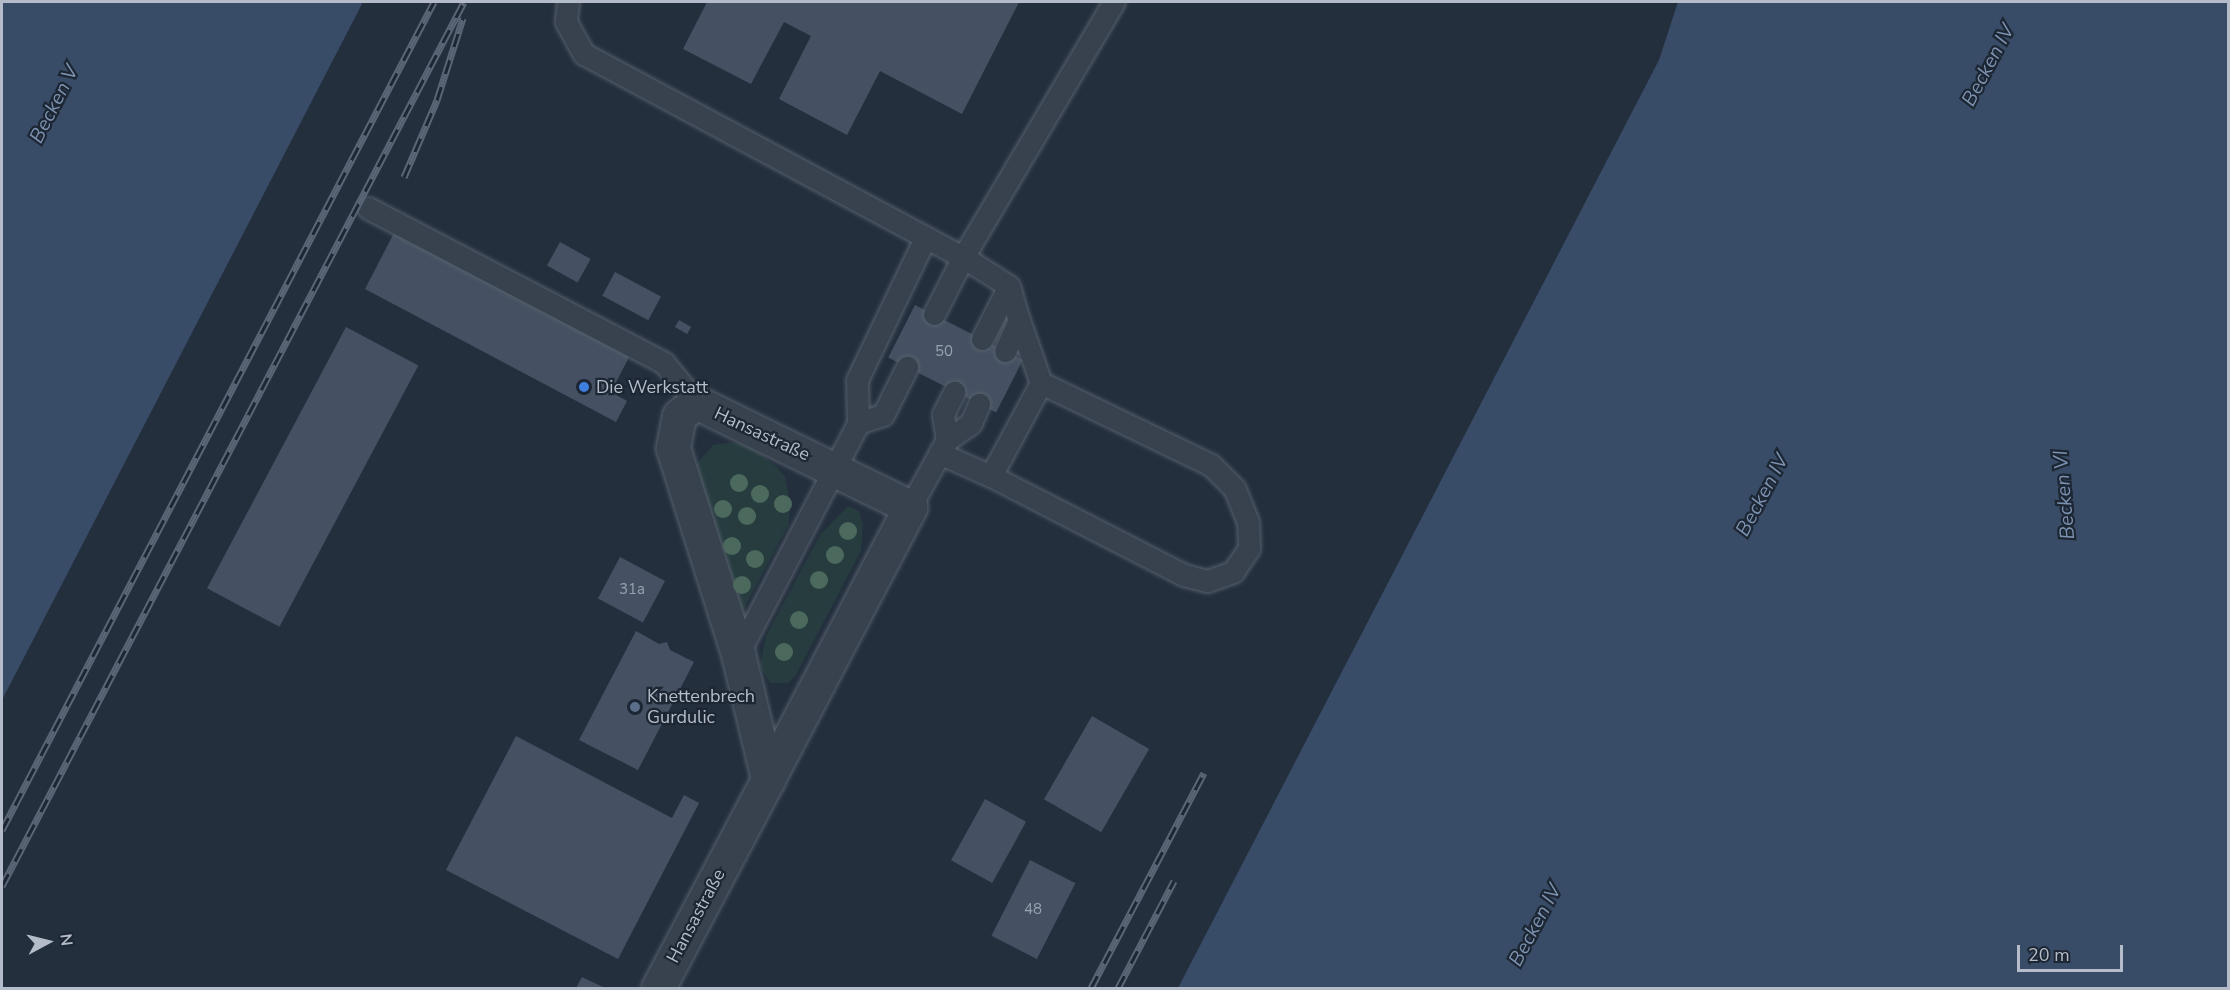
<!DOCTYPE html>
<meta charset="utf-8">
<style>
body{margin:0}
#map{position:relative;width:2230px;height:990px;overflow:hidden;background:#242f3e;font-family:"Nunito Sans",sans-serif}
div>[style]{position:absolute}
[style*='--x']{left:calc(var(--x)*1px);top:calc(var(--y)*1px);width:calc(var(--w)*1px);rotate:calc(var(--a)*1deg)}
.green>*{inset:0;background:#263c3f}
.water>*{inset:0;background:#394c67}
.building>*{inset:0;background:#455162;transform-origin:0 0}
.roads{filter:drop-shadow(0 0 2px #565f6c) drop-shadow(0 0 2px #565f6c)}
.lane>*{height:21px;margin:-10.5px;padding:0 10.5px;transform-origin:10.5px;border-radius:10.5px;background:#38414e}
.street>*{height:33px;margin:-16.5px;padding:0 16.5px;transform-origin:16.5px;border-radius:16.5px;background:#38414e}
.rail>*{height:7px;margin-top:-3.5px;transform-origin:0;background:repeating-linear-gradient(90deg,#1d2633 0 14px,#5a6575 0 28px);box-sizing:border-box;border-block:2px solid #5a6575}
.trees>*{width:18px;height:18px;margin:-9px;border-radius:50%;background:#4b6a5d}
.dots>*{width:16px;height:16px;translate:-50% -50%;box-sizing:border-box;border:3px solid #1d2633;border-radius:50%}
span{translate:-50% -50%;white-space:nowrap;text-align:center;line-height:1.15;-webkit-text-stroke:4.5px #1d2633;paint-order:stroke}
.number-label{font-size:15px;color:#98a1af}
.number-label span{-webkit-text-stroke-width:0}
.poi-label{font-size:18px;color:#b4bcc9}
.left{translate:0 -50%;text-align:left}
.street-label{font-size:18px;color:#b4bcc9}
.water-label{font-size:20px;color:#7c92b1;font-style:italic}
.frame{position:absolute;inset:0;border:3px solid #b4bcc9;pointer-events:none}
.north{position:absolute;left:18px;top:912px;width:60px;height:60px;-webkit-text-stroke:4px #1d2633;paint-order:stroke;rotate:83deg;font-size:16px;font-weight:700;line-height:24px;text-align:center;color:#b4bcc9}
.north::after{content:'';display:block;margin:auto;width:21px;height:27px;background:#b4bcc9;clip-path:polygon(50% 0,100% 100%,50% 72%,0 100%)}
.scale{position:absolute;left:2017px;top:945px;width:106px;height:27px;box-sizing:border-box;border:3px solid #b4bcc9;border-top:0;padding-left:8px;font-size:18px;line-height:21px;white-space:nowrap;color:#b4bcc9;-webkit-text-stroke:4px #1d2633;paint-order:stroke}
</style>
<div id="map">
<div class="green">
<i style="clip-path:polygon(734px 442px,753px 448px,776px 466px,785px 477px,790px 502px,789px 524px,741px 614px,695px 466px,713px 445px)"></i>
<i style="clip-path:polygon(848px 506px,859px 511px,863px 524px,861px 551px,796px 675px,788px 683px,770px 683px,760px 666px,766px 636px,820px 535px)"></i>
</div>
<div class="water">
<i style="clip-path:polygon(2px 2px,363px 2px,2px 700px)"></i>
<i style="clip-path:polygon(1678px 2px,2228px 2px,2228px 988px,1178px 988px,1659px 60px)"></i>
</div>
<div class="building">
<i style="clip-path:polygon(707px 2px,1019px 2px,962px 114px,880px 71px,847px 135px,779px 99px,811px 36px,784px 22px,751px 84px,683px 49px)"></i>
<i style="clip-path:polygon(394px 233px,629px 357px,611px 392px,627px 401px,616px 422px,365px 289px)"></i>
<i style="left:560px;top:242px;width:35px;height:27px;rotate:29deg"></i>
<i style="left:615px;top:272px;width:52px;height:27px;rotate:28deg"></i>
<i style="left:915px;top:305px;width:121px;height:59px;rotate:27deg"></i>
<i style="left:679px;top:320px;width:14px;height:8px;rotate:30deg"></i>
<i style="left:346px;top:327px;width:82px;height:296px;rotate:28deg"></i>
<i style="left:620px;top:557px;width:51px;height:47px;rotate:28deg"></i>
<i style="clip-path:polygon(636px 631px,659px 644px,667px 642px,670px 650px,694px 662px,638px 770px,579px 740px)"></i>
<i style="left:1092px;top:716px;width:66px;height:96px;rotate:30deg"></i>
<i style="clip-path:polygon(516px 736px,672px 818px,684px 795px,699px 803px,618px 959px,446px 870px)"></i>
<i style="left:985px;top:799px;width:47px;height:70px;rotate:29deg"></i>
<i style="left:1030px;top:860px;width:51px;height:85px;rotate:27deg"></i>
<i style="clip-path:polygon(582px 977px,605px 988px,576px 988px)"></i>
</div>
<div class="roads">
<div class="lane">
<i style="--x:568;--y:2;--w:20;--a:96"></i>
<i style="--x:566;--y:22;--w:37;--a:61"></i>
<i style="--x:584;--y:54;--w:430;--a:28.2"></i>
<i style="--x:963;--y:257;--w:296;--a:-59.4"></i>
<i style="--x:368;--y:208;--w:334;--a:27.6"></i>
<i style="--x:664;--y:363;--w:50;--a:50.6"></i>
<i style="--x:934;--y:314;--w:64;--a:-63"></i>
<i style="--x:963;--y:257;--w:54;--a:32.2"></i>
<i style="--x:1009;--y:286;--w:35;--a:74"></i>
<i style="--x:1019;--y:320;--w:34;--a:114"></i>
<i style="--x:1019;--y:320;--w:67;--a:70.8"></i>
<i style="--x:1041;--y:383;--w:106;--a:118.3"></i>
<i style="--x:991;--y:476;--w:217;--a:27.2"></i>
<i style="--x:1184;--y:575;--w:24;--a:15"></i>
<i style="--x:1207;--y:581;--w:28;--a:-19"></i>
<i style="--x:1233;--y:572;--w:29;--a:-56"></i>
<i style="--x:1249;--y:548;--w:26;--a:-92"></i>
<i style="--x:1248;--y:522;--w:35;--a:-112"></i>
<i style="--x:1235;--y:489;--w:34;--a:-135"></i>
<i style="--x:1211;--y:465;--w:189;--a:-154.2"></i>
<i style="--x:982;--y:339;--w:59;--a:-63"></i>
<i style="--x:858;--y:423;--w:26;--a:-18"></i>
<i style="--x:883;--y:415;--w:54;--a:-63.4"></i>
<i style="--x:947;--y:440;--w:26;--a:-99"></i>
<i style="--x:943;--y:414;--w:25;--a:-63"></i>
<i style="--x:939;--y:453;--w:57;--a:23.9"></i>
<i style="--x:910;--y:507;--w:77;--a:-61.1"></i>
<i style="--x:947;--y:440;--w:29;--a:-35"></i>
<i style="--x:971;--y:423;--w:21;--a:-67"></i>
<i style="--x:738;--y:654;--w:260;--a:-62.5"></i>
<i style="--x:858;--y:423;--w:43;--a:-91.3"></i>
<i style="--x:857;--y:380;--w:157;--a:-64.4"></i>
</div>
<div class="street">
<i style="--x:658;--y:988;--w:236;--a:-62.2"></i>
<i style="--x:768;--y:779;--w:307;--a:-62.4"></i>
<i style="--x:910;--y:507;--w:238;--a:-153.9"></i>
<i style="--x:696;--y:402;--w:22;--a:141"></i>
<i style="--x:679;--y:416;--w:33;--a:101"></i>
<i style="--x:673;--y:448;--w:216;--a:72.5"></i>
<i style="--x:738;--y:654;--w:129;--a:76.5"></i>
</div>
</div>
<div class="rail">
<i style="--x:404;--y:177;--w:84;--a:-66.8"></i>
<i style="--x:437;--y:100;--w:86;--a:-72.4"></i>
<i style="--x:2;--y:830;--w:934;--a:-62.45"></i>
<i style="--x:2;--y:886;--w:997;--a:-62.41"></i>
<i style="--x:1091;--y:988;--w:243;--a:-62.3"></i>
<i style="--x:1118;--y:988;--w:121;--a:-62.4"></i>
</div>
<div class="trees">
<i style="left:739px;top:483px"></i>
<i style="left:760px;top:494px"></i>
<i style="left:783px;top:504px"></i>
<i style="left:723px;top:509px"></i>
<i style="left:747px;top:516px"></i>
<i style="left:848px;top:531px"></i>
<i style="left:732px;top:546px"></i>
<i style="left:835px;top:555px"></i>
<i style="left:755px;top:559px"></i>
<i style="left:819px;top:580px"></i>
<i style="left:742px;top:585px"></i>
<i style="left:799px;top:620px"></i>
<i style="left:784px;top:652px"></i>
</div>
<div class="dots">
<i style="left:584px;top:387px;background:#3f7fe0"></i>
<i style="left:635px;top:707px;background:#5c6f8a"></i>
</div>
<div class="number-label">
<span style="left:944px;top:352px">50</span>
<span style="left:632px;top:590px">31a</span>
<span style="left:1033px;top:910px">48</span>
</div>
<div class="poi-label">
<span class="left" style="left:596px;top:387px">Die Werkstatt</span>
<span class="left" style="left:647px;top:707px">Knettenbrech<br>Gurdulic</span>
</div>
<div class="street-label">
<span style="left:762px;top:434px;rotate:25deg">Hansastraße</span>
<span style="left:696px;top:916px;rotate:-62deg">Hansastraße</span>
</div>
<div class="water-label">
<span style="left:1988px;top:65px;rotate:-62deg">Becken IV</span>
<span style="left:54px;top:104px;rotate:-63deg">Becken V</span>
<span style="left:1762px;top:495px;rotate:-62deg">Becken IV</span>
<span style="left:2064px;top:495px;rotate:-95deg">Becken VI</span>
<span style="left:1535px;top:925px;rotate:-62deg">Becken IV</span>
</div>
<div class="frame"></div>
<div class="north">N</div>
<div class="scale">20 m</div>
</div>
